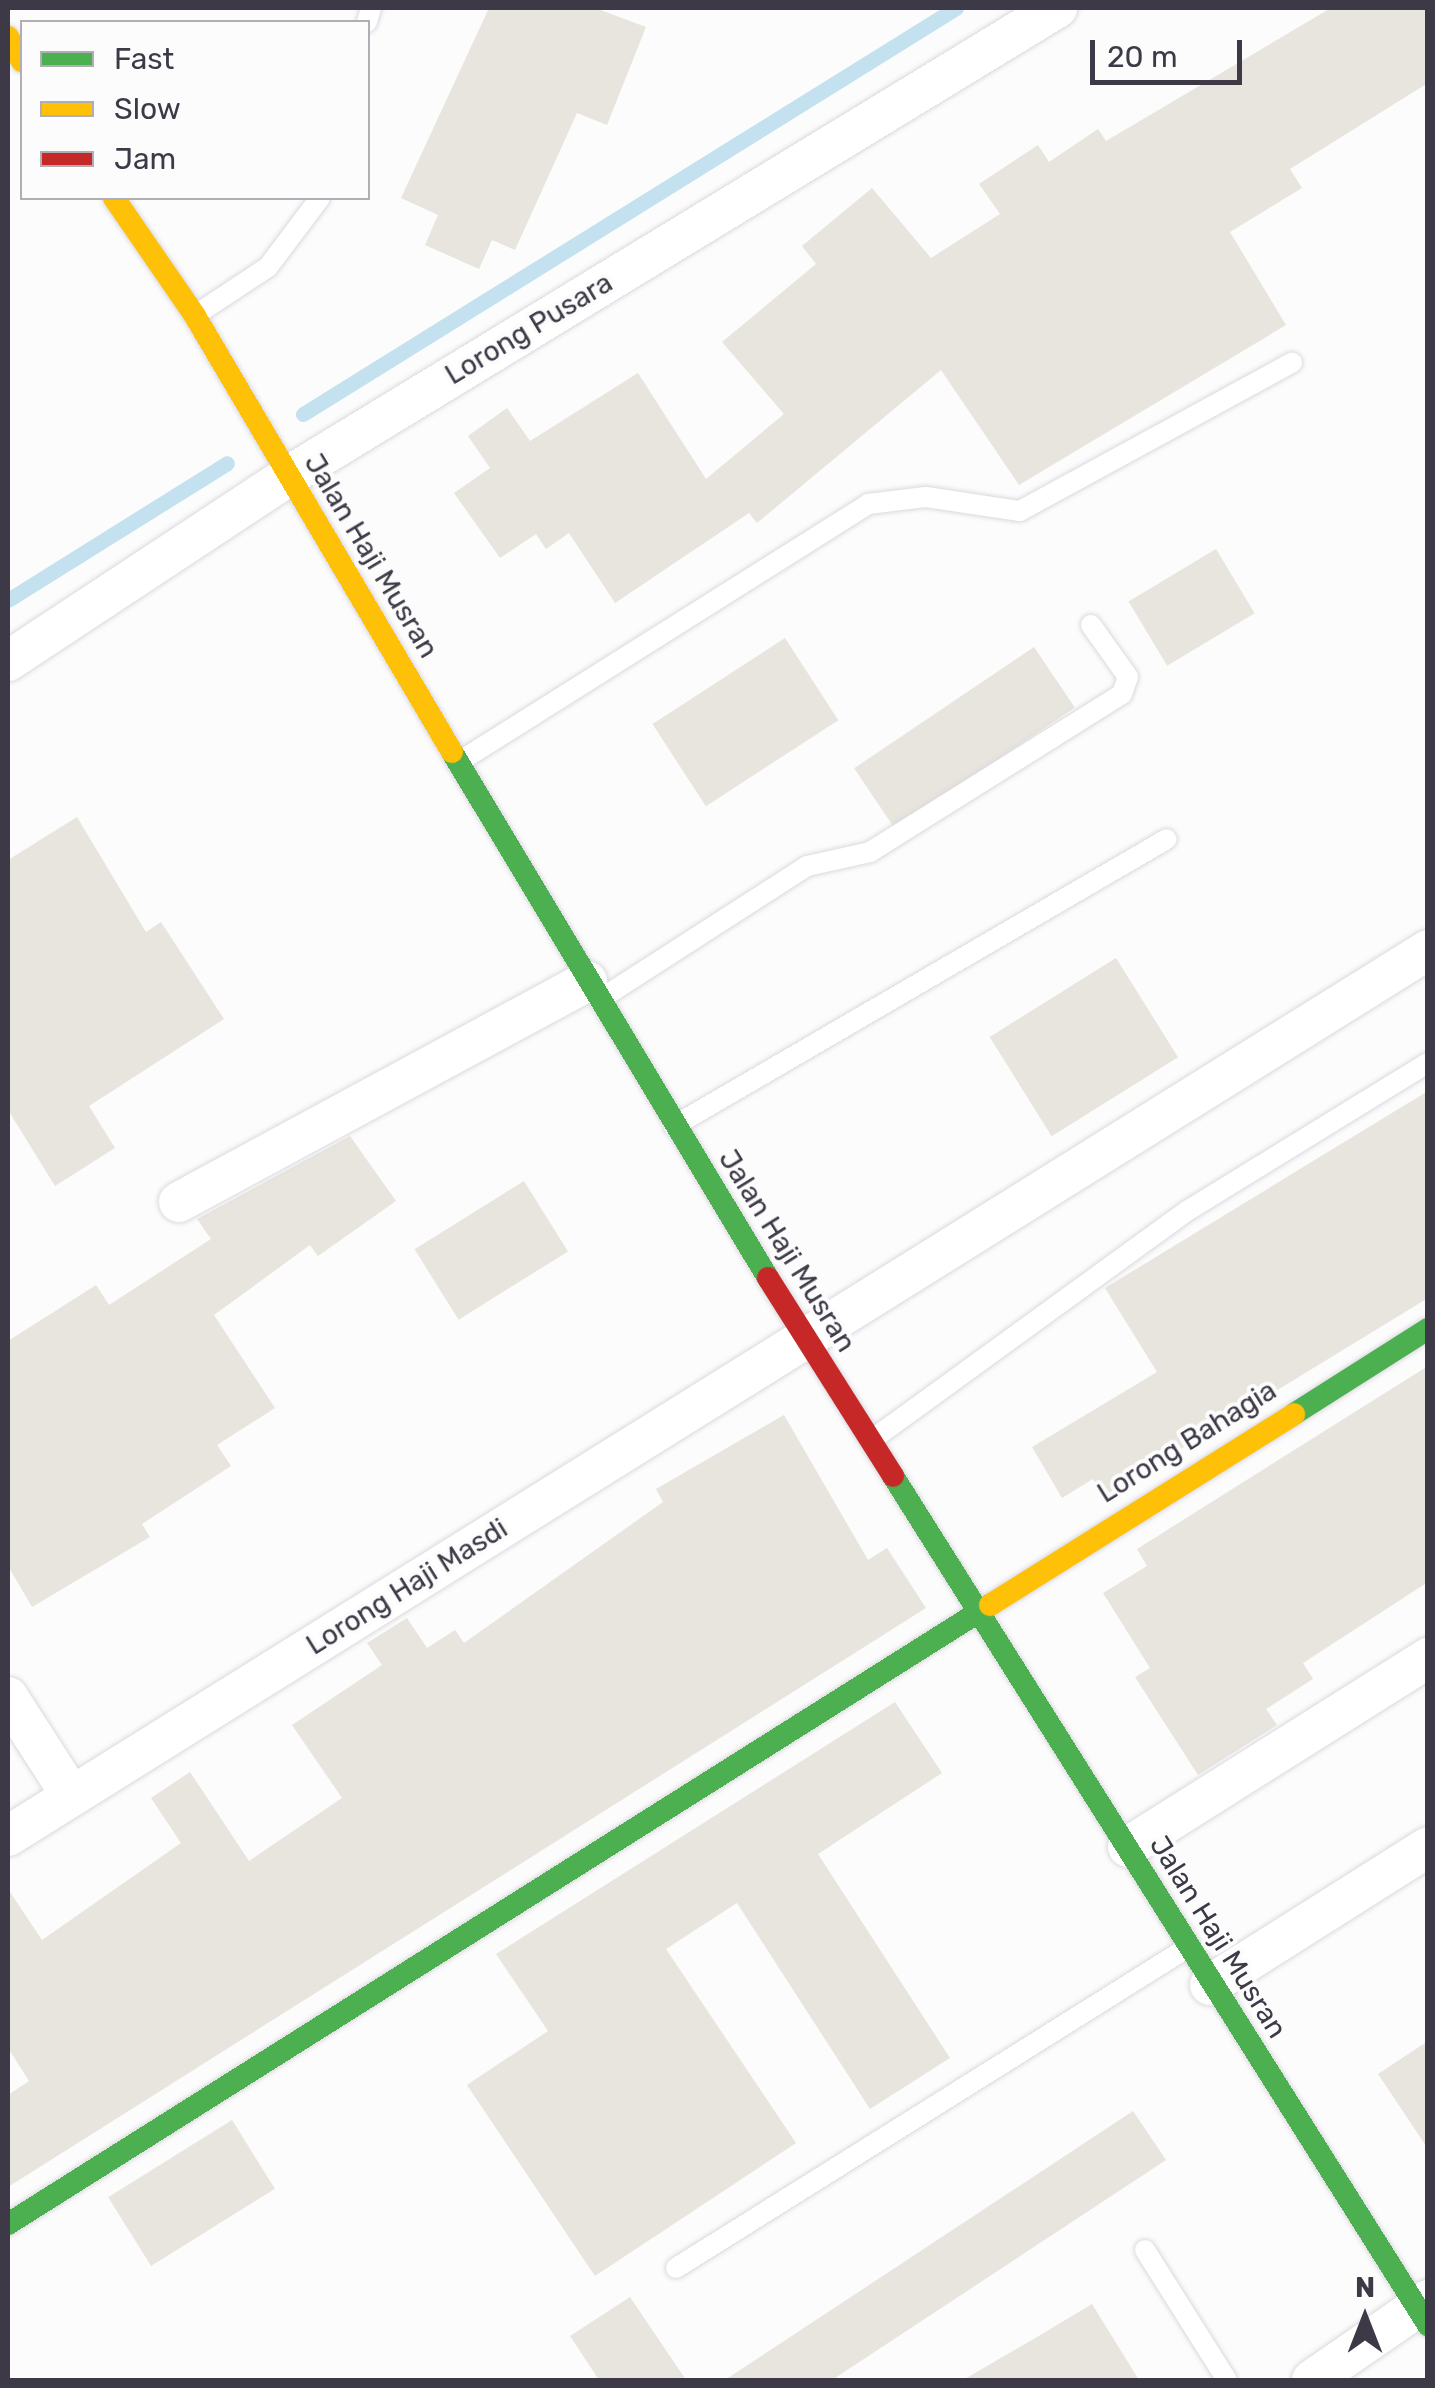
<!DOCTYPE html>
<style>
body{margin:0}
#map{position:relative;width:1435px;height:2388px;overflow:hidden;background:#fcfcfc;font-family:Rubik,sans-serif}
div>[style]{position:absolute}
[style*='--x']{left:calc(var(--x)*1px);top:calc(var(--y)*1px);width:calc(var(--w)*1px);rotate:calc(var(--a)*1deg)}
.stream>*{height:15px;margin:-7.5px;padding:0 7.5px;transform-origin:7.5px;border-radius:7.5px;background:#c3e1ef}
.building>*{inset:0;background:#e8e4de;transform-origin:0 0}
.roads{filter:drop-shadow(0 0 2px #dbd9df) drop-shadow(0 0 2px #dbd9df)}
.lane>*{height:20px;margin:-10px;padding:0 10px;transform-origin:10px;border-radius:10px;background:#fff}
.street>*{height:40px;margin:-20px;padding:0 20px;transform-origin:20px;border-radius:20px;background:#fff}
.fast>*{height:22px;margin:-11px;padding:0 11px;transform-origin:11px;border-radius:11px;background:#4caf50}
.slow>*{height:22px;margin:-11px;padding:0 11px;transform-origin:11px;border-radius:11px;background:#ffc107}
.jam>*{height:22px;margin:-11px;padding:0 11px;transform-origin:11px;border-radius:11px;background:#c62828}
span{translate:-50% -50%;white-space:nowrap;text-align:center;line-height:1.15;-webkit-text-stroke:8px #fcfcfc;paint-order:stroke}
.street-label{font-size:28px;color:#3d3947}
.frame{position:absolute;inset:0;border:10px solid #3d3947;pointer-events:none}
.legend{position:absolute;left:20px;top:20px;width:350px;height:180px;box-sizing:border-box;background:#fcfcfc;border:2px solid #b0aeb4;margin:0;padding:12px 18px;list-style:none;font-size:30px;color:#3d3947}
.legend li{display:flex;align-items:center;gap:20px;height:50px}
.legend b{width:50px;border:2px solid #b0aeb4}
.north{position:absolute;left:1315px;top:2268px;width:100px;height:100px;-webkit-text-stroke:8px #fcfcfc;paint-order:stroke;rotate:0deg;font-size:28px;font-weight:700;line-height:40px;text-align:center;color:#3d3947}
.north::after{content:'';display:block;margin:auto;width:35px;height:45px;background:#3d3947;clip-path:polygon(50% 0,100% 100%,50% 72%,0 100%)}
.scale{position:absolute;left:1090px;top:40px;width:152px;height:45px;box-sizing:border-box;border:5px solid #3d3947;border-top:0;padding-left:12px;font-size:30px;line-height:35px;white-space:nowrap;color:#3d3947;-webkit-text-stroke:8px #fcfcfc;paint-order:stroke}
</style>
<div id="map">
<div class="stream">
<i style="--x:303;--y:414;--w:769;--a:-31.87"></i>
<i style="--x:8;--y:600;--w:258;--a:-32"></i>
</div>
<div class="building">
<i style="clip-path:polygon(489px 8px,595px 8px,646px 27px,607px 125px,577px 113px,515px 250px,492px 240px,479px 269px,425px 245px,438px 215px,401px 198px)"></i>
<i style="clip-path:polygon(1331px 8px,1428px 8px,1428px 83px,1290px 169px,1302px 188px,1230px 232px,1286px 325px,1019px 485px,941px 370px,757px 523px,749px 513px,615px 603px,569px 533px,546px 549px,536px 534px,500px 558px,454px 493px,490px 468px,468px 436px,507px 408px,530px 441px,638px 373px,706px 479px,784px 414px,722px 342px,816px 264px,802px 246px,872px 188px,931px 258px,1000px 214px,979px 184px,1038px 145px,1049px 162px,1098px 129px,1106px 141px)"></i>
<i style="left:1216px;top:549px;width:75px;height:102px;rotate:59deg"></i>
<i style="left:785px;top:638px;width:98px;height:158px;rotate:57deg"></i>
<i style="left:1034px;top:647px;width:73px;height:217px;rotate:56deg"></i>
<i style="clip-path:polygon(77px 817px,146px 932px,161px 922px,224px 1019px,89px 1106px,115px 1148px,55px 1186px,8px 1110px,8px 860px)"></i>
<i style="left:1116px;top:958px;width:117px;height:149px;rotate:58deg"></i>
<i style="clip-path:polygon(1428px 1091px,1428px 1298px,1104px 1496px,1093px 1479px,1062px 1498px,1032px 1447px,1157px 1372px,1105px 1288px)"></i>
<i style="clip-path:polygon(350px 1136px,396px 1201px,318px 1256px,310px 1245px,214px 1315px,275px 1408px,217px 1445px,231px 1466px,142px 1524px,150px 1537px,32px 1607px,8px 1566px,8px 1341px,96px 1285px,109px 1305px,211px 1239px,197px 1219px)"></i>
<i style="left:524px;top:1181px;width:83px;height:129px;rotate:58deg"></i>
<i style="clip-path:polygon(1428px 1366px,1428px 1582px,1303px 1663px,1313px 1679px,1266px 1709px,1277px 1725px,1198px 1775px,1135px 1677px,1150px 1668px,1103px 1593px,1147px 1566px,1137px 1549px)"></i>
<i style="clip-path:polygon(784px 1415px,868px 1560px,887px 1548px,926px 1608px,8px 2187px,8px 2095px,29px 2081px,8px 2048px,8px 1889px,42px 1940px,181px 1843px,151px 1798px,190px 1772px,249px 1861px,342px 1798px,292px 1725px,382px 1665px,367px 1643px,407px 1618px,427px 1648px,455px 1630px,464px 1643px,663px 1502px,656px 1489px)"></i>
<i style="clip-path:polygon(895px 1702px,942px 1773px,818px 1854px,950px 2058px,870px 2109px,737px 1903px,666px 1949px,796px 2143px,595px 2276px,467px 2085px,548px 2031px,496px 1954px)"></i>
<i style="clip-path:polygon(1428px 2041px,1428px 2149px,1378px 2074px)"></i>
<i style="clip-path:polygon(1133px 2111px,1166px 2160px,832px 2380px,725px 2380px)"></i>
<i style="left:232px;top:2120px;width:81px;height:146px;rotate:58deg"></i>
<i style="clip-path:polygon(630px 2297px,686px 2380px,599px 2380px,570px 2336px)"></i>
<i style="clip-path:polygon(1092px 2304px,1139px 2380px,963px 2380px,1037px 2337px)"></i>
</div>
<div class="roads">
<div class="lane">
<i style="--x:367;--y:22;--w:15;--a:-74"></i>
<i style="--x:197;--y:314;--w:85;--a:-33.5"></i>
<i style="--x:268;--y:267;--w:86;--a:-53"></i>
<i style="--x:462;--y:760;--w:480;--a:-32.2"></i>
<i style="--x:868;--y:504;--w:58;--a:-6.9"></i>
<i style="--x:926;--y:497;--w:95;--a:8.5"></i>
<i style="--x:1020;--y:511;--w:310;--a:-28.6"></i>
<i style="--x:599;--y:1000;--w:247;--a:-32.8"></i>
<i style="--x:807;--y:866;--w:65;--a:-12.5"></i>
<i style="--x:870;--y:852;--w:297;--a:-32.1"></i>
<i style="--x:1122;--y:694;--w:18;--a:-71"></i>
<i style="--x:1128;--y:677;--w:64;--a:-125.4"></i>
<i style="--x:674;--y:1126;--w:570;--a:-30.21"></i>
<i style="--x:873;--y:1439;--w:388;--a:-36"></i>
<i style="--x:1187;--y:1211;--w:283;--a:-31.6"></i>
<i style="--x:1145;--y:2250;--w:154;--a:57.8"></i>
<i style="--x:676;--y:2268;--w:603;--a:-32.06"></i>
</div>
<div class="street">
<i style="--x:8;--y:661;--w:334;--a:-33.4"></i>
<i style="--x:287;--y:477;--w:902;--a:-31.35"></i>
<i style="--x:179;--y:1202;--w:464;--a:-28.4"></i>
<i style="--x:8;--y:1697;--w:117;--a:57.3"></i>
<i style="--x:8;--y:1836;--w:1674;--a:-31.96"></i>
<i style="--x:1128;--y:1847;--w:355;--a:-32.2"></i>
<i style="--x:1210;--y:1985;--w:258;--a:-32.3"></i>
<i style="--x:1312;--y:2380;--w:141;--a:-34.6"></i>
</div>
<div class="fast">
<i style="--x:452;--y:752;--w:614;--a:59"></i>
<i style="--x:1294;--y:1414;--w:159;--a:-32.4"></i>
<i style="--x:893;--y:1476;--w:1004;--a:57.78"></i>
<i style="--x:8;--y:2224;--w:1161;--a:-32.23"></i>
</div>
<div class="slow">
<i style="--x:8;--y:37;--w:28;--a:60"></i>
<i style="--x:114;--y:198;--w:143;--a:55.5"></i>
<i style="--x:195;--y:316;--w:506;--a:59.48"></i>
<i style="--x:990;--y:1605;--w:359;--a:-32.1"></i>
</div>
<div class="jam">
<i style="--x:768;--y:1278;--w:234;--a:57.7"></i>
</div>
</div>
<div class="street-label">
<span style="left:529px;top:329px;rotate:-31deg">Lorong Pusara</span>
<span style="left:371px;top:556px;rotate:59deg">Jalan Haji Musran</span>
<span style="left:787px;top:1251px;rotate:58deg">Jalan Haji Musran</span>
<span style="left:1187px;top:1442px;rotate:-32deg">Lorong Bahagia</span>
<span style="left:407px;top:1587px;rotate:-32deg">Lorong Haji Masdi</span>
<span style="left:1218px;top:1937px;rotate:58deg">Jalan Haji Musran</span>
</div>
<div class="frame"></div>
<ul class="legend">
<li><b style="height:12px;background:#4caf50"></b>Fast</li>
<li><b style="height:12px;background:#ffc107"></b>Slow</li>
<li><b style="height:12px;background:#c62828"></b>Jam</li>
</ul>
<div class="north">N</div>
<div class="scale">20 m</div>
</div>
